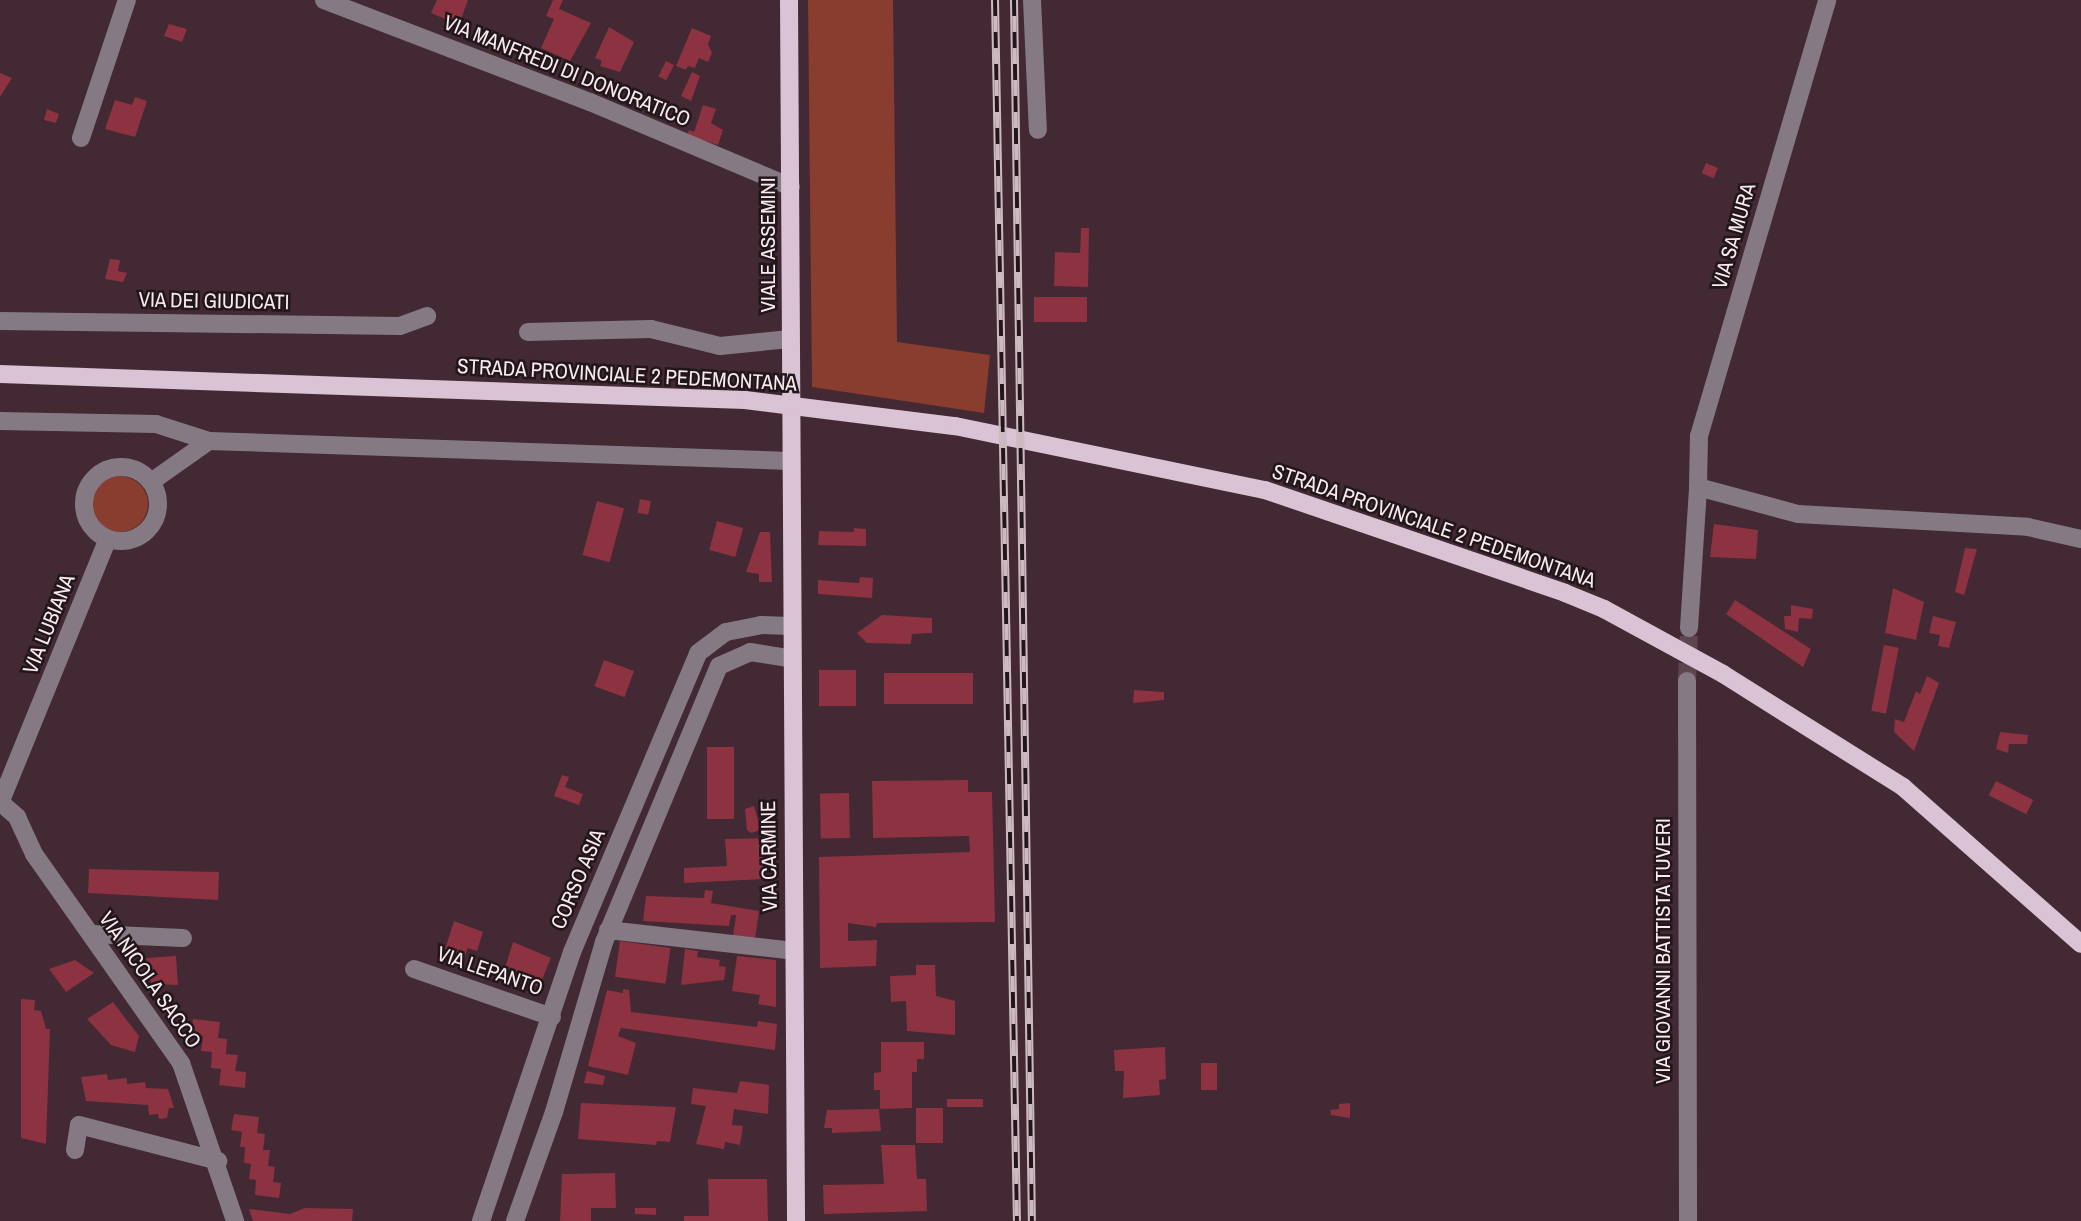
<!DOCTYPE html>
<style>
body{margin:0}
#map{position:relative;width:2081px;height:1221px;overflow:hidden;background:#422933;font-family:"Archivo Narrow",sans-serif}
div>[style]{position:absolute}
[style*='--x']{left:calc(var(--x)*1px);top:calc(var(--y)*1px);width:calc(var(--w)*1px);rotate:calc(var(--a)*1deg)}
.green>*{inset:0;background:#883d2e}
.round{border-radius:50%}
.building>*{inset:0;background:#8c3241;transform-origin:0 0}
.minor-tunnel>*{height:18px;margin-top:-9px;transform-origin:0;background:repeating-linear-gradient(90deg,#5e464f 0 18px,transparent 0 27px)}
.minor>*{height:18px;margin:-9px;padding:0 9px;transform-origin:9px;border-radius:9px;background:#857a83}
.minor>.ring{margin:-9px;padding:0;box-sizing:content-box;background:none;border:18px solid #857a83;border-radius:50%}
.major>*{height:18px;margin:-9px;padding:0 9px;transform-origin:9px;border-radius:9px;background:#d9c3d4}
.rail>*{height:8px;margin-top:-4px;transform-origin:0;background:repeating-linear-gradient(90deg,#21161a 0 16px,#cdbac1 0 32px);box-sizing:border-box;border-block:2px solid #cdbac1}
span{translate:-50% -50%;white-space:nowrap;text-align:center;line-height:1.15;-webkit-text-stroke:5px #21161a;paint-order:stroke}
.street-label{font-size:21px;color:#fae9ef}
</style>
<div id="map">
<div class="green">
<i style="clip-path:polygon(808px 0,893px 0,897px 342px,990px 355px,984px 413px,812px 387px)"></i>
<i class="round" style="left:92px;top:476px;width:56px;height:56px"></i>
</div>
<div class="building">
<i style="clip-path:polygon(437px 0,468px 0,459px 25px,431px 13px)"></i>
<i style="clip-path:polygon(553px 0,563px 0,559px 9px,591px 23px,570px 61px,541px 48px,554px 19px,546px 16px)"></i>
<i style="clip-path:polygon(169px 24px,187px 29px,182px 42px,164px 36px)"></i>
<i style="clip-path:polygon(609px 27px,634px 42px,620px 72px,600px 66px,602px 61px,595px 58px)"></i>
<i style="clip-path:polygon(692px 28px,711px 36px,708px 44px,712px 53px,708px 62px,699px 58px,695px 68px,688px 66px,686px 70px,676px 66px)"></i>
<i style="left:666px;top:61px;width:9px;height:17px;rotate:27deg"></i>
<i style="clip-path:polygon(692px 72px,700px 76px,691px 101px,681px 96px)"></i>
<i style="clip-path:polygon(0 73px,12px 78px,0 97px)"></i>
<i style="clip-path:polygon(135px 97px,147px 101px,135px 137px,105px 129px,115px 100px,132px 105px)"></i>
<i style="clip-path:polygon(703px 105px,716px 109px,711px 123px,723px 130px,718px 145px,687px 135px,689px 130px,694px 132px)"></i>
<i style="clip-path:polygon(47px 109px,59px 114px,56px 123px,44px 120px)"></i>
<i style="left:1706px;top:163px;width:13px;height:11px;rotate:23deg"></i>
<i style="clip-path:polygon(1081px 228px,1089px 228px,1088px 287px,1054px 286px,1055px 252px,1080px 253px)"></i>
<i style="clip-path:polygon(110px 259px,120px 260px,118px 271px,127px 273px,123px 282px,105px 279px)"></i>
<i style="left:1034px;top:297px;width:53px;height:25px"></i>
<i style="left:640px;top:499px;width:11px;height:14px;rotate:10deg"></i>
<i style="left:597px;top:501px;width:28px;height:56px;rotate:15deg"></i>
<i style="left:717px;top:521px;width:27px;height:30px;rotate:15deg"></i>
<i style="clip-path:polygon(1714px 524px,1758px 530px,1756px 559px,1710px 557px)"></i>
<i style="clip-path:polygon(854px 528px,866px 529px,866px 546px,818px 545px,819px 531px,854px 532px)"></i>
<i style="clip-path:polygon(760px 532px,770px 532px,772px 582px,759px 582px,759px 574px,746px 572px)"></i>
<i style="clip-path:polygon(1965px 548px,1977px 549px,1964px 595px,1955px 592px)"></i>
<i style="clip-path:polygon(860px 577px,873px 578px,872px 598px,818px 594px,818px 580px,859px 583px)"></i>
<i style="clip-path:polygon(1893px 588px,1924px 602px,1916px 640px,1885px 633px)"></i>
<i style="clip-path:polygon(1735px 600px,1811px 649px,1803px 667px,1726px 614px)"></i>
<i style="clip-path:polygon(1791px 605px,1813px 609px,1812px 619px,1799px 618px,1798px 632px,1785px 629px,1784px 616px,1791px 616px)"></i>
<i style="clip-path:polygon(882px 615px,932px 618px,932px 633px,912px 634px,911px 644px,867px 643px,857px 633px)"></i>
<i style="clip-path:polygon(1933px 616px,1956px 622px,1949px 648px,1938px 646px,1940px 635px,1929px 633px)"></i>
<i style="left:1884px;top:645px;width:15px;height:67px;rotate:11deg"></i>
<i style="left:604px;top:660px;width:32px;height:28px;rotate:20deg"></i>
<i style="left:856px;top:670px;width:36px;height:37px;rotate:90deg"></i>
<i style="left:973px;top:673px;width:31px;height:89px;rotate:90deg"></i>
<i style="clip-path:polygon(1927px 676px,1939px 683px,1914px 751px,1894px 732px,1895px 719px,1904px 722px,1916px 691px,1920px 694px)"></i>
<i style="clip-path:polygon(1134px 690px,1164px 692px,1164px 700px,1133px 703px)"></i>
<i style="clip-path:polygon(2000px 732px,2028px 735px,2027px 744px,2009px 744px,2008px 753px,1996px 749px)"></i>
<i style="left:707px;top:747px;width:27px;height:72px"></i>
<i style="clip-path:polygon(562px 775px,569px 777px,565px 787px,583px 794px,579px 805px,554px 796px)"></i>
<i style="clip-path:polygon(968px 780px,968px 792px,992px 792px,995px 922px,877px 923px,876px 927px,848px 923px,848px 941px,877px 940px,876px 966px,820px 968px,819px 857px,970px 852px,969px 836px,873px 838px,872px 781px)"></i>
<i style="left:1996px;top:781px;width:42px;height:16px;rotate:27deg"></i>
<i style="left:849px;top:793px;width:45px;height:29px;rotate:89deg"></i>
<i style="clip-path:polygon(754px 806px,761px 830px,751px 833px,747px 830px,745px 809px)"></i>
<i style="clip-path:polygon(774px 838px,775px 872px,764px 872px,764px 879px,684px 883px,684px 868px,727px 866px,725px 839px)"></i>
<i style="clip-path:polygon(89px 869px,219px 872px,218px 900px,88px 893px)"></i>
<i style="clip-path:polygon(705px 890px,713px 891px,711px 903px,759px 911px,755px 939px,733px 936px,736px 915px,731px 915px,729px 926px,643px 921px,646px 896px,704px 898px)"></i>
<i style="clip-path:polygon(454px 921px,483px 932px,477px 951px,468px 948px,464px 958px,445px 949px)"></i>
<i style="left:620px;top:941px;width:51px;height:36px;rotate:8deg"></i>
<i style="clip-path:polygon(513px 942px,551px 958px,539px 987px,525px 980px,527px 974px,505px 968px)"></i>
<i style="clip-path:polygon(685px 949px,698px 951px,697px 957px,720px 960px,719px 966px,726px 967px,724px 980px,681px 985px)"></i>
<i style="clip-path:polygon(176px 956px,178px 985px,151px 984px,146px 958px)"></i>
<i style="clip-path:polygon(737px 956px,776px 960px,776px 1007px,758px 1004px,760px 995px,732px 991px)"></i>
<i style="clip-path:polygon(75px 960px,94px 973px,66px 992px,49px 969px)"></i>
<i style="clip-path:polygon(916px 965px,935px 965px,936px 996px,955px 1001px,955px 1035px,907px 1031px,906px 1001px,891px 1002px,890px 976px,916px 975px)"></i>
<i style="clip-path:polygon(623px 989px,629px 990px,631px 1012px,757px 1027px,758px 1021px,777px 1024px,775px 1050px,621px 1028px,618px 1036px,636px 1043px,628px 1075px,588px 1066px,607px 990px,623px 993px)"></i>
<i style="clip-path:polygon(21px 999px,35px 1000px,34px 1010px,41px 1011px,46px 1029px,50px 1029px,46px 1144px,21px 1138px)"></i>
<i style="clip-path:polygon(113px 1002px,139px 1036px,135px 1052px,111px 1045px,87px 1019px)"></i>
<i style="clip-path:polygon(193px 1019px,220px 1022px,218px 1038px,227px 1039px,226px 1054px,238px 1055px,235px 1071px,246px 1072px,245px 1088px,219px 1085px,221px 1069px,211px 1068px,212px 1052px,201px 1051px,203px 1036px,191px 1034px)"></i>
<i style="clip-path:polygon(881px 1042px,924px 1042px,924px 1059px,917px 1059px,917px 1072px,912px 1072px,912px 1108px,880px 1109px,880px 1090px,874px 1090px,874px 1073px,881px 1072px)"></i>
<i style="clip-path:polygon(1165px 1047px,1166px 1079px,1159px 1080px,1160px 1095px,1123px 1098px,1124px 1071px,1115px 1071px,1114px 1050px)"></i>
<i style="left:1217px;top:1063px;width:27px;height:16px;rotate:90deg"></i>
<i style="clip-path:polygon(587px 1071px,605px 1076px,603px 1085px,584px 1083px)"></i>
<i style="clip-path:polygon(107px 1074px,108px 1080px,127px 1078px,127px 1084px,145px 1082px,146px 1088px,168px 1089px,174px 1108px,169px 1108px,167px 1118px,159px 1119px,158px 1114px,149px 1115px,148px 1105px,86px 1101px,81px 1077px)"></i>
<i style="clip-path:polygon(740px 1081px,769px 1085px,768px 1114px,734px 1109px,732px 1125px,743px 1126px,740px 1145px,725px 1142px,724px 1149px,696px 1144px,706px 1106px,691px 1104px,693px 1088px,737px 1093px)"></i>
<i style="left:947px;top:1099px;width:36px;height:8px"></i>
<i style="clip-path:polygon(581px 1103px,676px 1107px,670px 1142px,657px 1141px,656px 1145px,578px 1139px)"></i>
<i style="clip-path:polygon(1350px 1103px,1350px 1118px,1331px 1115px,1330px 1110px,1339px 1109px,1339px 1104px)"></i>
<i style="left:916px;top:1108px;width:27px;height:35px"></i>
<i style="clip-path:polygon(879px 1109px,881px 1131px,832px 1133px,832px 1128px,824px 1128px,827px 1110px)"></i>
<i style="clip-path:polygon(234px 1114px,259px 1117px,257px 1133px,265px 1134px,263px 1150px,270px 1150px,268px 1166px,275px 1167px,273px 1182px,281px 1183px,279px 1198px,255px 1195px,256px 1180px,249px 1179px,251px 1164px,244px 1163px,245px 1147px,240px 1147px,242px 1132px,231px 1130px)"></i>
<i style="clip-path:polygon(881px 1145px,915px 1145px,917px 1179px,926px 1179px,927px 1211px,824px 1214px,823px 1185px,884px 1184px)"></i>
<i style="clip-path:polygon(615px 1173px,616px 1208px,591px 1208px,591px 1221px,560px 1221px,562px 1174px)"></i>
<i style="clip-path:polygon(708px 1179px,767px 1179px,768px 1221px,684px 1221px,684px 1216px,709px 1216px)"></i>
<i style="clip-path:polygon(305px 1208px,353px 1209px,352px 1221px,253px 1221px,249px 1209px,290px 1214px)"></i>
<i style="clip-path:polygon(635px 1208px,656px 1208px,656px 1215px,635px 1214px)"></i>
</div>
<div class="minor-tunnel">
<i style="--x:1687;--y:681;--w:53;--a:-87.8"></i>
</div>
<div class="minor">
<i style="--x:324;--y:0;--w:285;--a:21"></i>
<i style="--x:590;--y:102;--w:218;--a:22.9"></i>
<i style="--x:1032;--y:0;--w:130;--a:87.4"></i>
<i style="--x:81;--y:138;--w:145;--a:-71.6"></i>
<i style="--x:0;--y:321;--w:400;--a:0.7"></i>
<i style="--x:400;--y:326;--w:29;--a:-20"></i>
<i style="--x:528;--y:332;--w:123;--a:-1.4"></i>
<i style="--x:651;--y:329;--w:71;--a:13.8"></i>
<i style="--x:720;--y:346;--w:70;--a:-5.7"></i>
<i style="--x:0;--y:421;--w:156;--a:1.1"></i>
<i style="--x:156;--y:424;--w:56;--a:17.8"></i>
<i class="ring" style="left:84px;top:467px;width:56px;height:56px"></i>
<i style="--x:151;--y:482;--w:71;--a:-35.3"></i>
<i style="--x:209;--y:441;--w:581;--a:1.97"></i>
<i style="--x:1698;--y:487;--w:51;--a:-88.9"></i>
<i style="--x:1699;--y:436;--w:454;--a:-73.6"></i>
<i style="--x:1689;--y:628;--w:141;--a:-86.3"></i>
<i style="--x:1698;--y:487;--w:104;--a:15.1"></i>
<i style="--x:1798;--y:514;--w:230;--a:3.2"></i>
<i style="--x:2028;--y:527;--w:54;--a:12.8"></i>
<i style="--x:1687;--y:681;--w:540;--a:89.89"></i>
<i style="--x:0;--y:802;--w:23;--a:41"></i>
<i style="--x:17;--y:817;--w:41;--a:65.3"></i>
<i style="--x:34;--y:854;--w:256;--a:54.9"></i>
<i style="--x:181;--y:1063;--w:167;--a:71.1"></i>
<i style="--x:0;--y:803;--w:285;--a:-67.8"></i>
<i style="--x:608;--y:930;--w:187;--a:6.4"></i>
<i style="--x:91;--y:934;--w:92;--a:2.5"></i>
<i style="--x:414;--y:969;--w:146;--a:19.2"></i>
<i style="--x:75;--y:1150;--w:25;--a:-81"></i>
<i style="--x:79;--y:1125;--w:144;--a:14.5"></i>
<i style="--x:481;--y:1221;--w:284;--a:-71.3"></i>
<i style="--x:572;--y:952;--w:324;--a:-67.1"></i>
<i style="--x:698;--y:653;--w:35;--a:-37"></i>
<i style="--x:726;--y:632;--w:36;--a:-11"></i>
<i style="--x:761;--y:625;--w:29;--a:2"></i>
<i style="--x:515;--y:1221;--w:116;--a:-70.3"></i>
<i style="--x:554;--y:1112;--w:177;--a:-73.6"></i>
<i style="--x:604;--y:942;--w:299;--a:-67.4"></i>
<i style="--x:719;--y:666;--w:34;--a:-24"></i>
<i style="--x:750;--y:652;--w:39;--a:9"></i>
</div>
<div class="major">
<i style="--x:789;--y:0;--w:1221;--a:89.67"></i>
<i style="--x:0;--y:374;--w:745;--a:2"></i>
<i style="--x:745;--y:400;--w:212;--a:7.1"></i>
<i style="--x:955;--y:426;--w:317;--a:11.7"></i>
<i style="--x:1265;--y:490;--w:317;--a:18.9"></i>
<i style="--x:1565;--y:593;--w:42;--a:22.3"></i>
<i style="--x:1604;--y:609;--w:136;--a:28.6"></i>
<i style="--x:1723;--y:674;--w:213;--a:32.1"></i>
<i style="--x:1903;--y:787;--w:237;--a:41.4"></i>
</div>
<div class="rail">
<i style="--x:995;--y:0;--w:1221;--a:88.97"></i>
<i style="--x:1014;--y:0;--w:1221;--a:89.16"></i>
</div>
<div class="street-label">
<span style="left:567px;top:71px;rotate:22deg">VIA MANFREDI DI DONORATICO</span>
<span style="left:1734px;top:236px;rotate:-74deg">VIA SA MURA</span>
<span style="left:768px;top:245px;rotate:-90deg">VIALE ASSEMINI</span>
<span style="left:214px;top:301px;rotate:1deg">VIA DEI GIUDICATI</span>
<span style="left:627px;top:375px;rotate:3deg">STRADA PROVINCIALE 2 PEDEMONTANA</span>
<span style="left:1434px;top:526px;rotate:19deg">STRADA PROVINCIALE 2 PEDEMONTANA</span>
<span style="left:49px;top:624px;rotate:-68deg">VIA LUBIANA</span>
<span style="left:769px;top:856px;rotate:-91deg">VIA CARMINE</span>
<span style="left:578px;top:879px;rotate:-67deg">CORSO ASIA</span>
<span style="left:1663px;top:951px;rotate:-90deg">VIA GIOVANNI BATTISTA TUVERI</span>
<span style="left:490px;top:971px;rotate:19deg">VIA LEPANTO</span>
<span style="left:150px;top:980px;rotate:55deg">VIA NICOLA SACCO</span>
</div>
</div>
